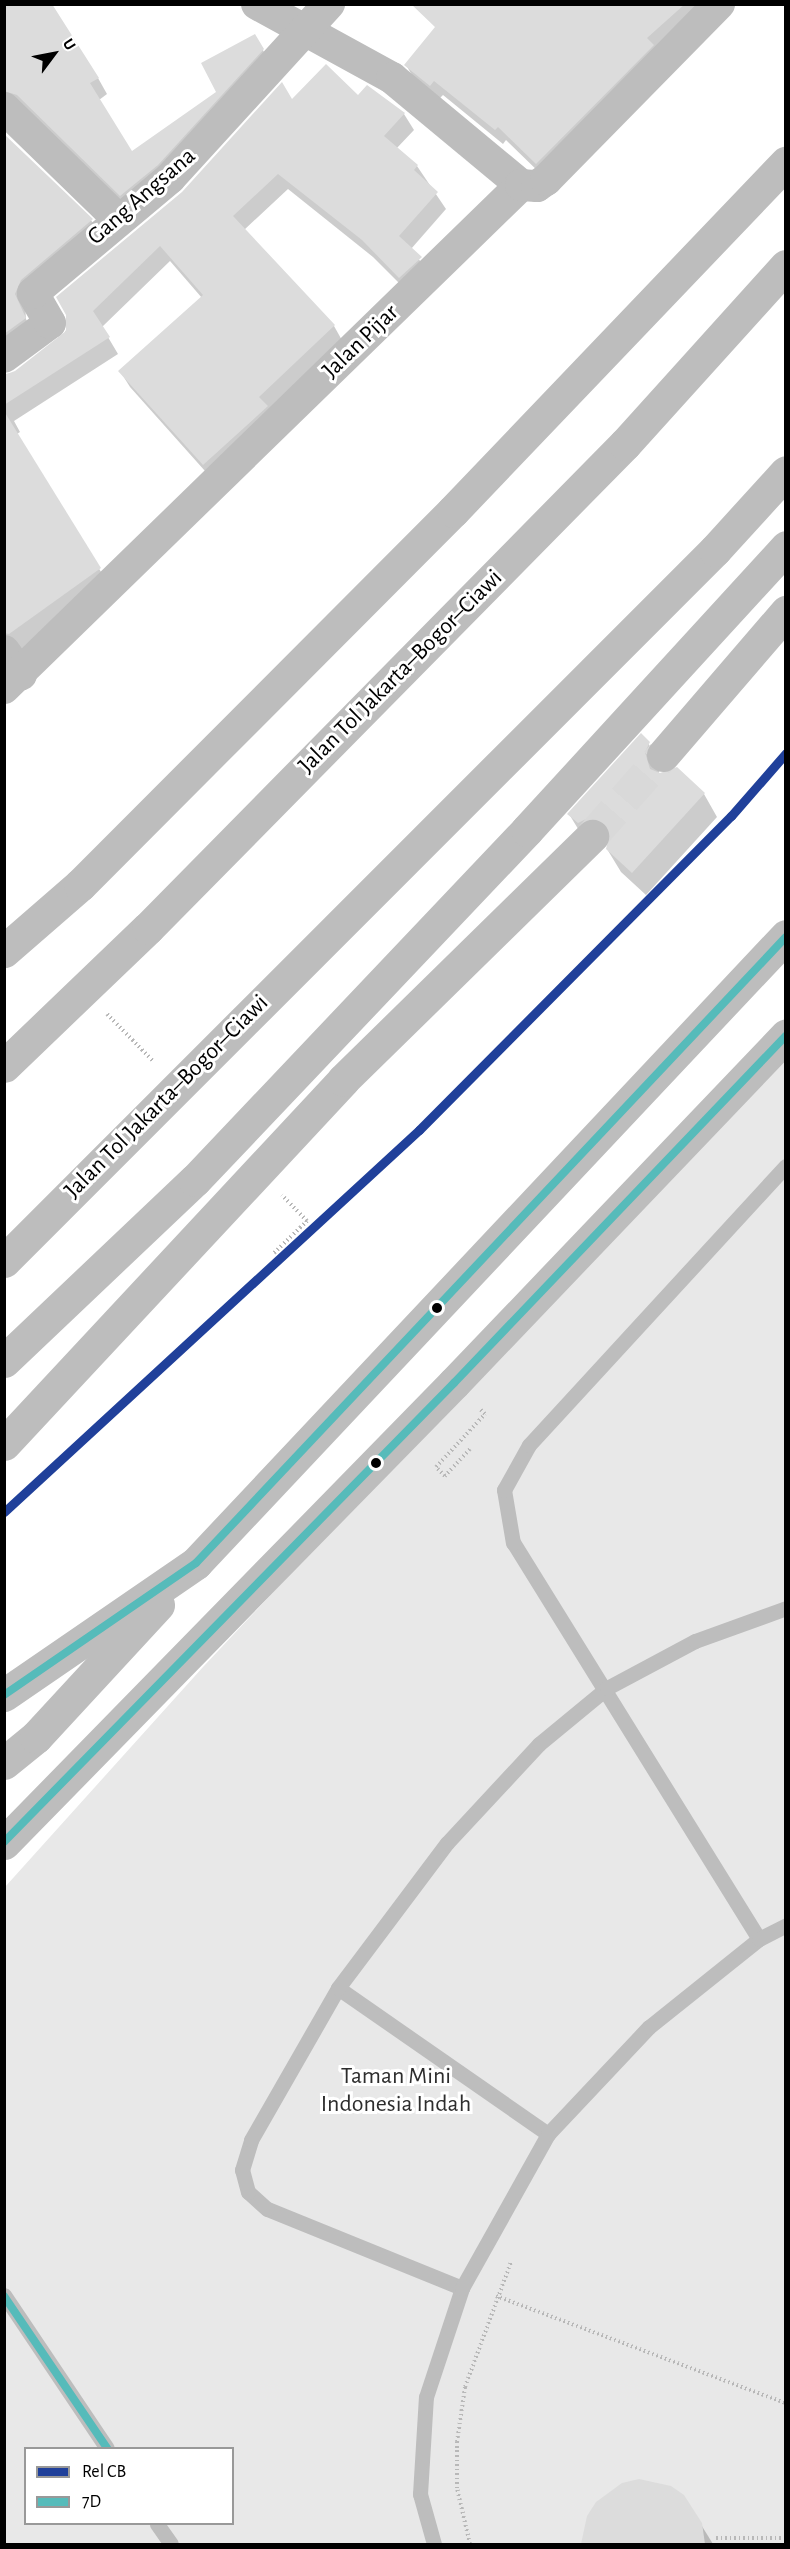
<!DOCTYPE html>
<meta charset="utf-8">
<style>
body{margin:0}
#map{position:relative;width:790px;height:2549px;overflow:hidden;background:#fff;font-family:"Alegreya Sans",sans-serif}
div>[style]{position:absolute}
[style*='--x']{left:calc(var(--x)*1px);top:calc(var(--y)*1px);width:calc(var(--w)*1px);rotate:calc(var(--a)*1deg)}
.green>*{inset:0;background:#e8e8e8}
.shadow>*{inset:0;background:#0003}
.building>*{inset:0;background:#dcdcdc}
.motorway-tunnel>*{height:33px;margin-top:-16.5px;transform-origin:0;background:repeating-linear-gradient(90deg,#d9d9d9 0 33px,transparent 0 49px)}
.path>*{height:4px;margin-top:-2px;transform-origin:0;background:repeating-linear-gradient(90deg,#b8b8b8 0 1.5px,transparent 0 4.5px)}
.service>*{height:15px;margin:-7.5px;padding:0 7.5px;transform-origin:7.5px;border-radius:7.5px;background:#bdbdbd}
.minor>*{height:32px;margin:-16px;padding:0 16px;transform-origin:16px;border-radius:16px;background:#bdbdbd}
.primary>*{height:33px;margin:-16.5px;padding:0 16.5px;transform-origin:16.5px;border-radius:16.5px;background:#bdbdbd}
.motorway>*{height:33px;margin:-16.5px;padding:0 16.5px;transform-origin:16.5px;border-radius:16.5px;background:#bdbdbd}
.bus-1>*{height:8px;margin:-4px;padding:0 4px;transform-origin:4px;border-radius:4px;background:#56bbba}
.rail-1>*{height:9px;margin:-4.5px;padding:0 4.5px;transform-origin:4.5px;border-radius:4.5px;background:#20409a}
.dots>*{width:16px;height:16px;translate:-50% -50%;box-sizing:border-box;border:3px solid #fff;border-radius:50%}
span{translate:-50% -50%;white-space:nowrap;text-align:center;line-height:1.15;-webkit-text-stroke:6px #fff;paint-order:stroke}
.street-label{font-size:24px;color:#000}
.park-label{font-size:24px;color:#2d2d2d}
.frame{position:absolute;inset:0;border:6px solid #000;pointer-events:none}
.legend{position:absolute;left:24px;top:2447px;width:210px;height:78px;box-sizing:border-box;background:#fff;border:2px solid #999;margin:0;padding:8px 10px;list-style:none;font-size:18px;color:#000}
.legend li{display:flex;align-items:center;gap:12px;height:30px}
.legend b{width:30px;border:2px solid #999}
.north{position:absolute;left:24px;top:24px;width:60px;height:60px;-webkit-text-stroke:4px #fff;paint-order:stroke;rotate:58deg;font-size:16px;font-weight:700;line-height:24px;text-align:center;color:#000}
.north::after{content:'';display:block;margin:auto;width:21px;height:27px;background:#000;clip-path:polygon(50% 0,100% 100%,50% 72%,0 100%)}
</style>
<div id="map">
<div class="green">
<i style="clip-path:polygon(evenodd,785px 1047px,785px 2544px,5px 2544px,5px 1887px,203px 1667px,785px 1047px,26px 2448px,232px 2448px,232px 2524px,26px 2524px,26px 2448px)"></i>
</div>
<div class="shadow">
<i style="clip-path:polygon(494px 4px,710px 4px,545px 178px,506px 140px,503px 144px,443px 95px,439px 99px,415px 80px,406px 65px)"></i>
<i style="clip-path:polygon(255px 36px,272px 66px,130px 211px,15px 107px,4px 91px,98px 78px,107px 94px,99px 100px,132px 153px,218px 92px)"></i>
<i style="clip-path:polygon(368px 87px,404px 114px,414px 130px,396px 149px,417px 166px,446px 209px,411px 249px,430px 274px,409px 293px,373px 257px,288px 189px,244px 230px,334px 326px,343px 342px,213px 480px,130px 387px,120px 371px,202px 298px,170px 261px,102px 327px,118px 354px,14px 421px,20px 432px,17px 434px,109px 585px,20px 650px,4px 652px,4px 374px,15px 373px,62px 338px,70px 322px,292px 102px,358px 97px)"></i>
<i style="clip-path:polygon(4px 136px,91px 220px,101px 236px,25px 302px,26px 319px,34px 335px,4px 359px)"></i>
<i style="clip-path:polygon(648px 743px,662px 766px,657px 776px,704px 794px,717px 817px,646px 895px,621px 872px,607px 849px,609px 843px,583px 837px,569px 814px)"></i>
<i style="clip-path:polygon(589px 2517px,700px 2523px,713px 2544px,586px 2544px)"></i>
</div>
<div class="building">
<i style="clip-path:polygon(4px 4px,52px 4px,99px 78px,90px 83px,132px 151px,216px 92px,201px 63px,255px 34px,264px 49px,158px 165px,120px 196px,17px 95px,4px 91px)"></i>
<i style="clip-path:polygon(411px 4px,685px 4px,647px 38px,654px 45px,536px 164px,498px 127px,495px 130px,434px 81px,430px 86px,404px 65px,435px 27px)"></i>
<i style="clip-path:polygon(326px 64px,358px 95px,367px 85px,405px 113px,384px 136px,418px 165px,414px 170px,438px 192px,399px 236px,422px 257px,399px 278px,362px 240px,278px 174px,233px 216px,335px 325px,259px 397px,268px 406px,203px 465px,118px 371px,203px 295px,160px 246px,93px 311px,110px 337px,4px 405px,4px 375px,15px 371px,66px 331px,66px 315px,56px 297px,182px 192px,282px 82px,292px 99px)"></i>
<i style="clip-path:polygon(4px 134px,93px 219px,21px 280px,15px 294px,26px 318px,4px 334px)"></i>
<i style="clip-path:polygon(4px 411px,101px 568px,9px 634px,4px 633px)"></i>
<i style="clip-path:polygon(641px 733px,650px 742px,645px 752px,650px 769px,660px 773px,677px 767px,705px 793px,632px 873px,606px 849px,610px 832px,605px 823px,588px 818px,578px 823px,567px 814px)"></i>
<i style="clip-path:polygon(639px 2479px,671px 2486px,684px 2495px,702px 2523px,705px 2544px,581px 2544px,587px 2516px,596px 2502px,622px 2483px)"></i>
</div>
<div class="motorway-tunnel">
<i style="--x:592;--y:836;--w:108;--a:-48.8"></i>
</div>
<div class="path">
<i style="--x:107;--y:1014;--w:67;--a:45.6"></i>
<i style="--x:274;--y:1253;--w:46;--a:-44.1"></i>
<i style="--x:307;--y:1221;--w:36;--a:-134"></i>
<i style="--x:470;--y:1449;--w:37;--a:133"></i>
<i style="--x:445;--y:1476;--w:13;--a:-135"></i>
<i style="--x:436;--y:1467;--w:72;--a:-47.2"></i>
<i style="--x:485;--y:1414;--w:8;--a:-135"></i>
<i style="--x:496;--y:2296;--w:309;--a:20.3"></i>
<i style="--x:716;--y:2538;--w:70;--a:0"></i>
<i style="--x:470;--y:2544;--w:57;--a:-103.1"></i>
<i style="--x:457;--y:2488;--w:46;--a:-90"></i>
<i style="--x:457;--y:2442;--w:56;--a:-81.7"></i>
<i style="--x:465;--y:2387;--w:133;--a:-69.8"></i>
</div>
<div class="service">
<i style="--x:759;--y:1939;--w:466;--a:-121.8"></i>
<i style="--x:513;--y:1543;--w:54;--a:-99.6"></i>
<i style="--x:504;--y:1490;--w:51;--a:-60.9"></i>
<i style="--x:529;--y:1445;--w:379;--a:-47.4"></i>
<i style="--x:338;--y:1988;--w:256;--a:34.8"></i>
<i style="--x:462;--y:2288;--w:210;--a:-157.9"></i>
<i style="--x:267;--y:2209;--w:25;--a:-138"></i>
<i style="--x:248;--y:2192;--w:23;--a:-105"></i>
<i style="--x:242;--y:2170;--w:31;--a:-73"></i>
<i style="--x:251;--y:2140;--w:175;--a:-60.2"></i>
<i style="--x:338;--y:1988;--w:181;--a:-53.1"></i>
<i style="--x:447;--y:1843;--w:135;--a:-47.1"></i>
<i style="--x:539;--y:1744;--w:88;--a:-39.5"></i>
<i style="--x:607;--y:1688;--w:100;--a:-28.1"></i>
<i style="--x:695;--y:1641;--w:97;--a:-19.9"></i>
<i style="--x:4;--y:2295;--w:184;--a:56.1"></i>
<i style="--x:157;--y:2524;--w:24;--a:55"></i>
<i style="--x:434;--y:2544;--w:52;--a:-105.6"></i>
<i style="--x:420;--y:2494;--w:97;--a:-86.5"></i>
<i style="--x:426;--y:2397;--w:115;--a:-71.7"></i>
<i style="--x:462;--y:2288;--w:176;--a:-60.8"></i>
<i style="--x:548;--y:2134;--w:147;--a:-46.7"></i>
<i style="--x:649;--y:2027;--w:141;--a:-38.7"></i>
<i style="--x:759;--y:1939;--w:30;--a:-27"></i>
</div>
<div class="minor">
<i style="--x:257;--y:4;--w:154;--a:28.7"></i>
<i style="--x:392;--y:78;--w:168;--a:39.7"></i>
<i style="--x:4;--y:108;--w:159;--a:44.2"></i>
<i style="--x:4;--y:357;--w:57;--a:-36.5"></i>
<i style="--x:50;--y:323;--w:34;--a:-120"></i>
<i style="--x:33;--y:293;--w:179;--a:-40"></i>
<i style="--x:170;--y:178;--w:236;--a:-47.6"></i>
<i style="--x:4;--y:651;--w:29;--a:54"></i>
<i style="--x:4;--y:688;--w:721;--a:-44.21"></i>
<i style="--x:521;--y:185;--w:16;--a:4"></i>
<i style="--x:537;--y:186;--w:11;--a:-34"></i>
<i style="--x:546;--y:180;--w:247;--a:-45.5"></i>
</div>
<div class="primary">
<i style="--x:4;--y:1695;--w:233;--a:-34.5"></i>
<i style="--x:196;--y:1563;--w:861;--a:-46.74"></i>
<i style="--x:4;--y:1763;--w:41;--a:-39.1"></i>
<i style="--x:36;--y:1737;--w:180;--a:-47.3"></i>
<i style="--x:4;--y:1843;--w:644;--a:-45.63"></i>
<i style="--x:454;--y:1383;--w:481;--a:-46.3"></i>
</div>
<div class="motorway">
<i style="--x:663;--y:755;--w:189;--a:-49.3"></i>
<i style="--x:4;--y:951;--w:101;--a:-41"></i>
<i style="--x:80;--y:885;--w:528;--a:-45.08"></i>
<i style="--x:453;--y:511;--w:482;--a:-46.3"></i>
<i style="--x:4;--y:1066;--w:199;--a:-43.8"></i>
<i style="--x:148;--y:928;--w:680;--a:-45.42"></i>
<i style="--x:625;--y:444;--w:240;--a:-47.9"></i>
<i style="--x:4;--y:1261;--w:1006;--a:-45"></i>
<i style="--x:715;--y:550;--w:105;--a:-47.7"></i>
<i style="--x:4;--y:1361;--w:263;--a:-43.5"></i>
<i style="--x:195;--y:1180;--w:482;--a:-46.5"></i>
<i style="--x:527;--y:830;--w:384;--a:-47.5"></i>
<i style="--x:4;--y:1444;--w:497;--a:-47"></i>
<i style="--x:343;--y:1080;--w:349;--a:-44.4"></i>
</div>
<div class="bus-1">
<i style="--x:4;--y:1695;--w:233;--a:-34.5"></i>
<i style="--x:196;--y:1563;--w:860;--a:-46.7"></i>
<i style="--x:4;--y:1842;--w:643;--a:-45.57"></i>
<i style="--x:454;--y:1383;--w:480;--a:-46.3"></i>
<i style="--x:4;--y:2296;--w:184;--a:55.9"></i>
</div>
<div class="rail-1">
<i style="--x:4;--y:1512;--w:564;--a:-42.63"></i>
<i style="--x:419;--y:1130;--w:443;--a:-45.2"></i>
<i style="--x:731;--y:816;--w:84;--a:-48.9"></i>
</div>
<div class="dots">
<i style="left:437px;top:1308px;background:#000"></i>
<i style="left:376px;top:1463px;background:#000"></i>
</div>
<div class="street-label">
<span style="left:142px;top:197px;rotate:-41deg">Gang Angsana</span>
<span style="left:361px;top:342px;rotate:-44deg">Jalan Pijar</span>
<span style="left:401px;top:672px;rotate:-45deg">Jalan Tol Jakarta–Bogor–Ciawi</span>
<span style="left:167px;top:1097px;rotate:-45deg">Jalan Tol Jakarta–Bogor–Ciawi</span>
</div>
<div class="park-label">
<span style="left:396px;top:2091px">Taman Mini<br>Indonesia Indah</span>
</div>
<div class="frame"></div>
<ul class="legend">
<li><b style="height:8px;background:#20409a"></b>Rel CB</li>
<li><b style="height:8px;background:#56bbba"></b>7D</li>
</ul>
<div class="north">U</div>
</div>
